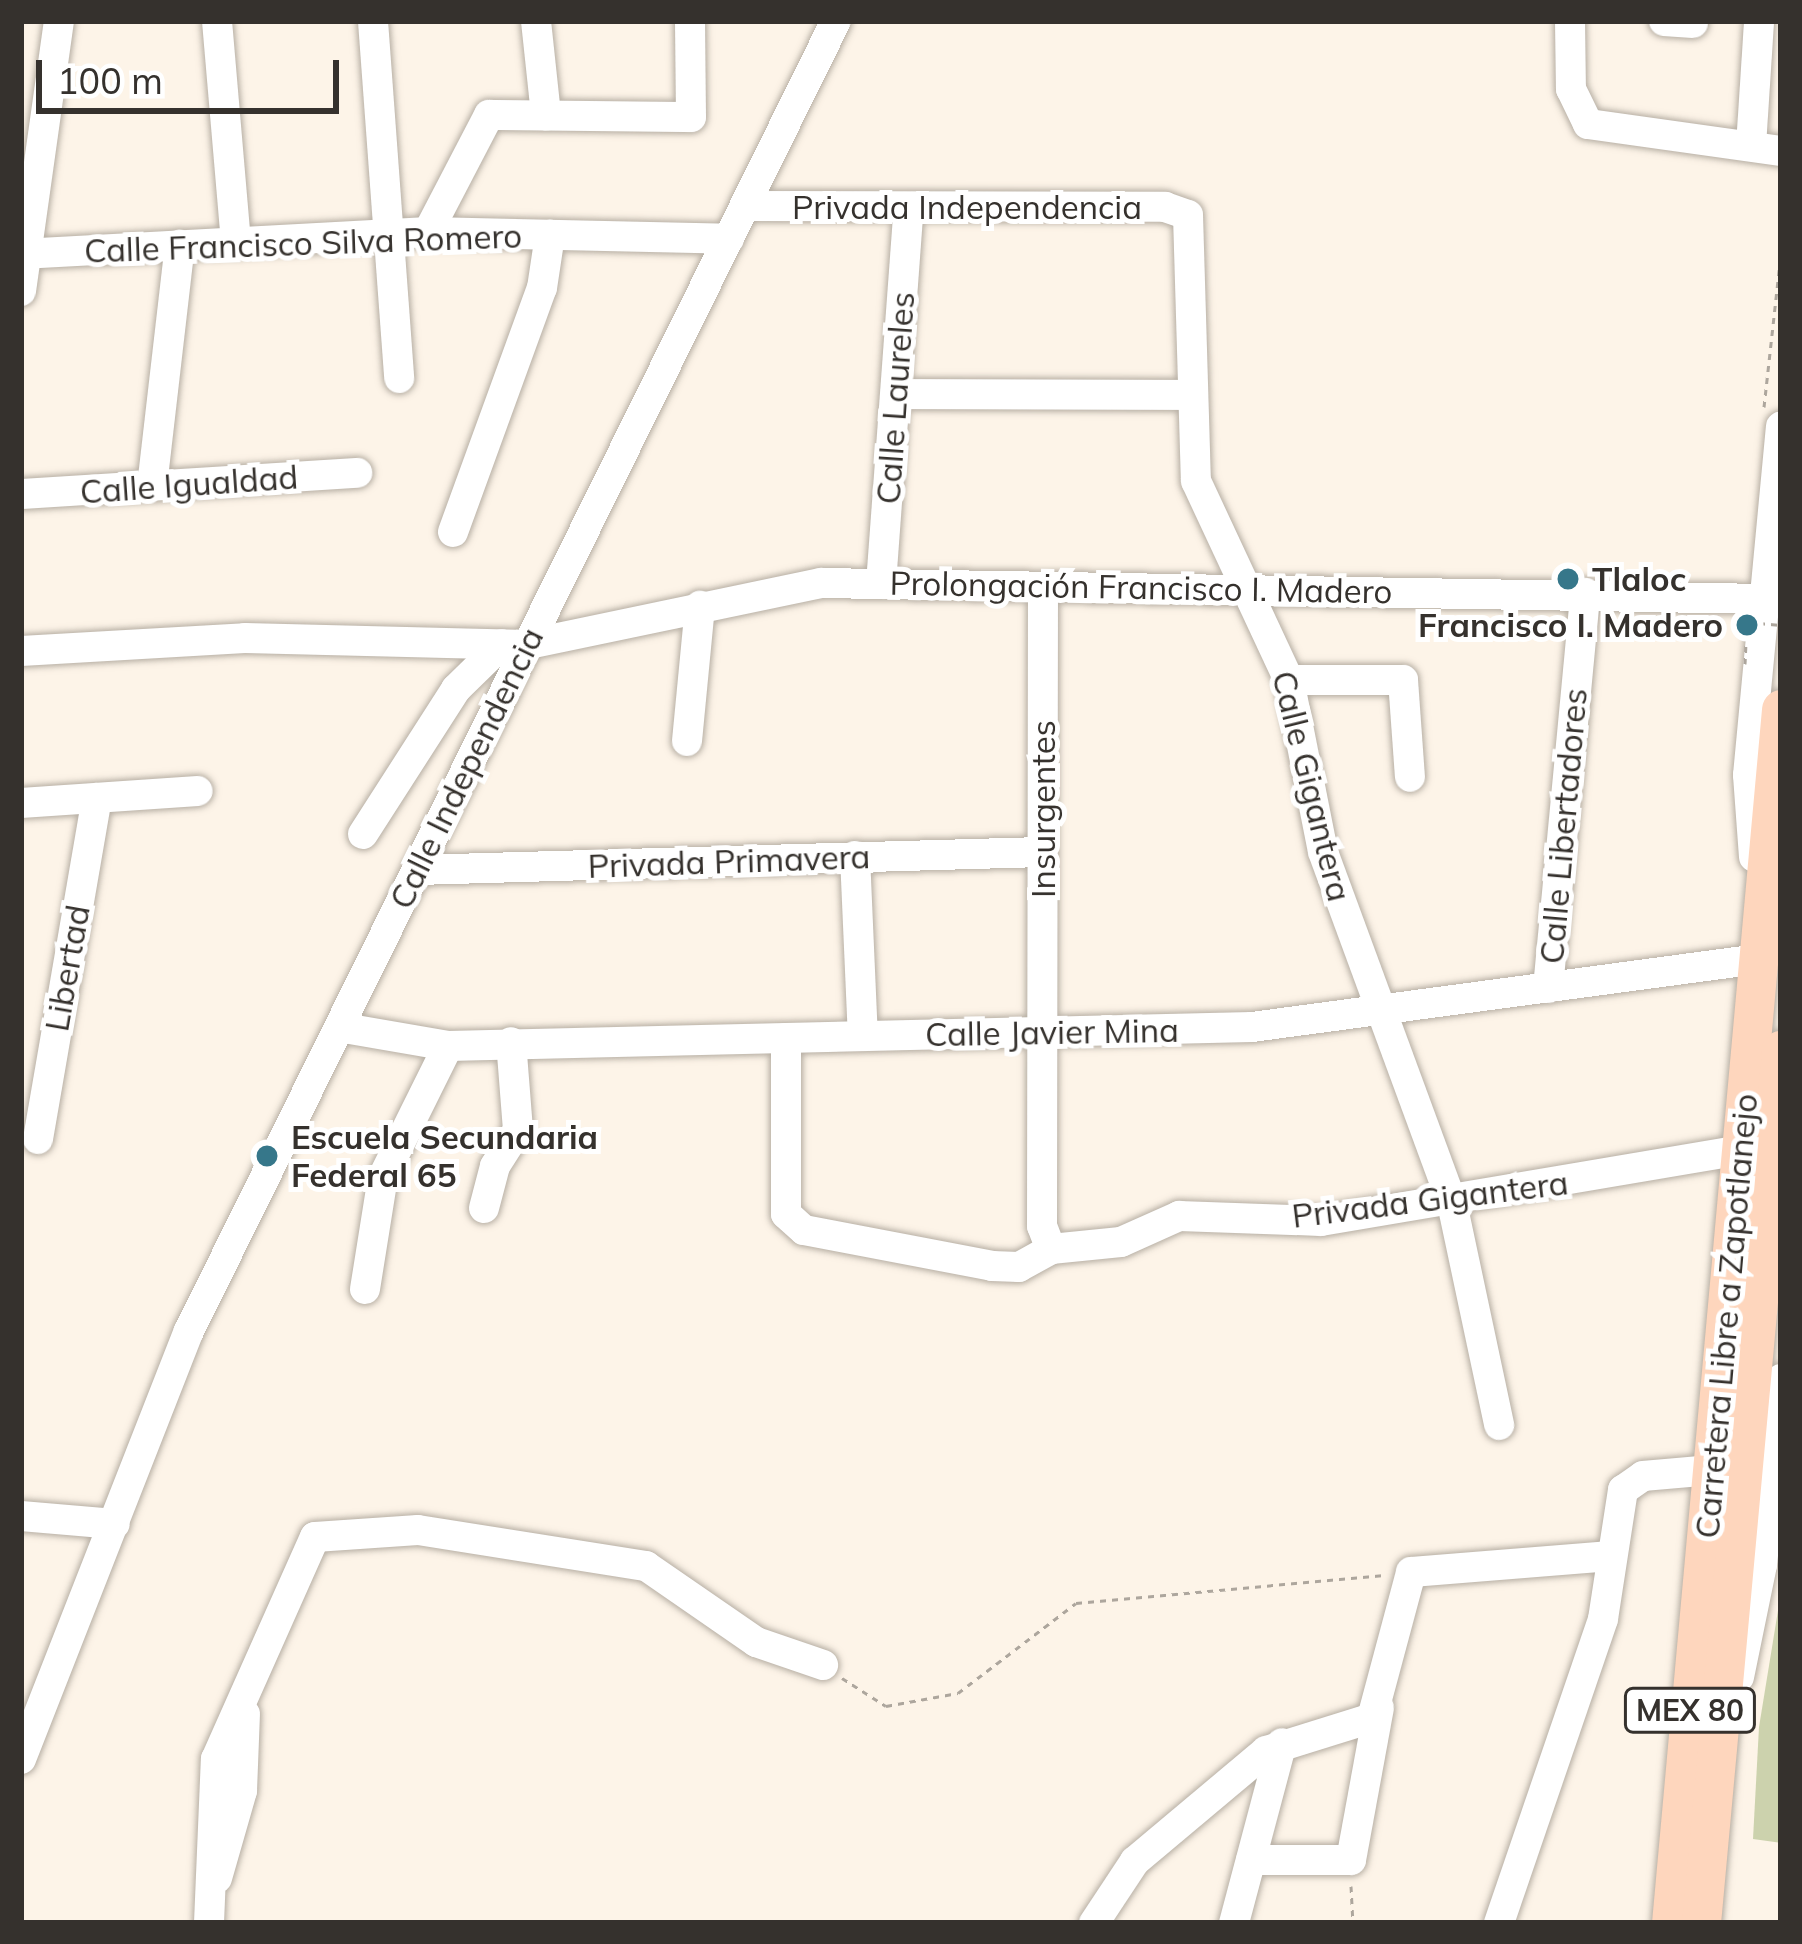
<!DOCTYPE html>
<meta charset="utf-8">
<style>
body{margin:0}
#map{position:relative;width:1802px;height:1944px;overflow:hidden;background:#fdf4e8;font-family:Mulish,sans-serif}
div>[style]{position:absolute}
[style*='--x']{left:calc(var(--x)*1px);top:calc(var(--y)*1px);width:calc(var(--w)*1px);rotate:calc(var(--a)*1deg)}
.green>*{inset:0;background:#ccd2ad}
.path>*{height:3px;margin-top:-1.5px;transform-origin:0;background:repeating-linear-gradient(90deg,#ada69d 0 6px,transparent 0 12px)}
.roads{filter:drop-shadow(0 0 3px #b7afa4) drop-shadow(0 0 3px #b7afa4)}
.minor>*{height:30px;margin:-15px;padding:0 15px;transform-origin:15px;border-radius:15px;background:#fff}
.major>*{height:39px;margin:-19.5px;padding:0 19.5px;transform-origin:19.5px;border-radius:19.5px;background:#fed6bd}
.path-bridge>*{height:3px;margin-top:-1.5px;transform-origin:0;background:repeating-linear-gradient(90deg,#ada69d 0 6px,transparent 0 12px)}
.dots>*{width:33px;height:33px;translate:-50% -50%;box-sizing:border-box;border:6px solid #fff;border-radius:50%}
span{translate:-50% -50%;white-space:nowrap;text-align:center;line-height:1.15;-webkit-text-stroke:10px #fff;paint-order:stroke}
.shield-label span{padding:3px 9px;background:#fff;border:3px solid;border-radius:9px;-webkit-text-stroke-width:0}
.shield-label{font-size:30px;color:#35312d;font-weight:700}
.street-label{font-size:33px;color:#35312d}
.poi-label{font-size:33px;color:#35312d;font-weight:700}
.left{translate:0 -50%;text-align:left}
.right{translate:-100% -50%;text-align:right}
.frame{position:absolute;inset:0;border:24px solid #35312d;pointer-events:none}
.scale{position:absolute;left:36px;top:60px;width:303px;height:54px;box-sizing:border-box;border:6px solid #35312d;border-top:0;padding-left:15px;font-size:36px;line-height:42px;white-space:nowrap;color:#35312d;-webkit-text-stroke:9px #fff;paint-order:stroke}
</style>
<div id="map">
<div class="green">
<i style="clip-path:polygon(1781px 1592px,1781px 1843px,1753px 1839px,1759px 1727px)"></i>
</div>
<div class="path">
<i style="--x:1764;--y:407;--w:154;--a:-83.7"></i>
<i style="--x:842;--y:1678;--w:52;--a:32.5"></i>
<i style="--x:886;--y:1706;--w:73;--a:-10.2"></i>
<i style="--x:958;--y:1693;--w:148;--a:-37.3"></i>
<i style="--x:1076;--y:1603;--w:310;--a:-5.2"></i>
<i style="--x:1351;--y:1886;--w:37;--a:87"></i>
</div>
<div class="roads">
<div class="minor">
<i style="--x:217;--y:21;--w:223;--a:85.1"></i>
<i style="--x:373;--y:21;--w:358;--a:85.8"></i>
<i style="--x:536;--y:21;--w:95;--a:83.9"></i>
<i style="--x:1570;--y:21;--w:68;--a:89.2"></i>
<i style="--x:1571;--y:89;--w:39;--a:64"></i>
<i style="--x:1588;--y:124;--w:195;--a:8"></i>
<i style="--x:1664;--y:21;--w:29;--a:4"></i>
<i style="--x:1751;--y:146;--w:125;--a:-86.3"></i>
<i style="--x:745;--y:206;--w:420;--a:0.1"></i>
<i style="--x:1165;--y:207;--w:24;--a:19"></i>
<i style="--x:1188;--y:215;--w:266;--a:88.3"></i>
<i style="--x:1196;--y:481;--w:220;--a:65"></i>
<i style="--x:1289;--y:680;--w:175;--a:78.8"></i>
<i style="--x:1323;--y:852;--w:374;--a:69.8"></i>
<i style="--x:1452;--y:1203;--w:227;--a:78"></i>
<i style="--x:428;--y:232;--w:132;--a:-62.5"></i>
<i style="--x:489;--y:115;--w:202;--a:0.6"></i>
<i style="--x:691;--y:117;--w:96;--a:-90.6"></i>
<i style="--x:21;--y:254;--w:408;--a:-3.1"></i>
<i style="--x:428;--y:232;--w:301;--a:1.3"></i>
<i style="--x:21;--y:291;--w:273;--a:-82"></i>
<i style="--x:898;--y:394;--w:293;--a:0.2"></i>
<i style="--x:152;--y:486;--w:243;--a:-83.4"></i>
<i style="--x:21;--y:494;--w:337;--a:-3.6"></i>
<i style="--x:453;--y:532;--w:260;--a:-70"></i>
<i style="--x:542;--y:288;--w:54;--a:-81.4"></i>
<i style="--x:881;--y:584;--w:373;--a:-85.8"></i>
<i style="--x:1043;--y:587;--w:639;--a:90.09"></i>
<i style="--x:1042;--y:1226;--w:25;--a:69"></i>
<i style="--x:21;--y:651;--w:224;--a:-3.3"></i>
<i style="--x:245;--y:638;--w:279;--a:1.4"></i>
<i style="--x:524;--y:645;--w:303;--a:-11.8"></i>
<i style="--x:821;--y:583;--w:944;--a:0.97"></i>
<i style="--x:1289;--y:680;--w:114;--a:0"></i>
<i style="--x:1403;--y:680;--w:97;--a:85.9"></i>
<i style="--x:687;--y:741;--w:136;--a:-84.5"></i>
<i style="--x:21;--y:803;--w:177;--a:-3.9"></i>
<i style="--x:363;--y:834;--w:172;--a:-57.3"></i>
<i style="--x:456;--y:689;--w:64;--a:-44.4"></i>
<i style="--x:855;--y:856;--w:180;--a:87.5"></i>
<i style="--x:1754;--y:857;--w:82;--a:-94.2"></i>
<i style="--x:1748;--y:775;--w:350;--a:-84.6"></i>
<i style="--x:417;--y:870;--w:625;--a:-1.65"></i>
<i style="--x:1548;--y:988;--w:397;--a:-84.6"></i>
<i style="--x:344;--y:1028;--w:106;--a:9.8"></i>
<i style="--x:448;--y:1046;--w:804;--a:-1.35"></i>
<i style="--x:1252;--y:1027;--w:511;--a:-7.65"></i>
<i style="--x:786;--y:1038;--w:176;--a:90"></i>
<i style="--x:786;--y:1214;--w:24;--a:42"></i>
<i style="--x:804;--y:1230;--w:191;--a:10.8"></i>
<i style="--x:992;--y:1266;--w:27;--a:2"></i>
<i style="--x:1019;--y:1267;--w:37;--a:-29"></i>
<i style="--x:38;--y:1139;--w:346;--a:-80.2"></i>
<i style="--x:484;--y:1208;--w:43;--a:-75.3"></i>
<i style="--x:495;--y:1166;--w:43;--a:-57.4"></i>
<i style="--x:518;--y:1130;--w:88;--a:-94.5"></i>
<i style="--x:1051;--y:1249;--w:70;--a:-5.7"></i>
<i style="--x:1121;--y:1242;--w:64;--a:-24.1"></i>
<i style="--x:1179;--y:1216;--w:142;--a:2"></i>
<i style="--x:1321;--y:1221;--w:426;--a:-9.6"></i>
<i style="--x:365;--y:1289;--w:113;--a:-80.9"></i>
<i style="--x:383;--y:1177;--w:146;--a:-63.6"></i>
<i style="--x:21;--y:1516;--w:94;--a:4.9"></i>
<i style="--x:1739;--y:1677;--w:114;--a:-78.4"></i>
<i style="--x:1762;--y:1565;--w:187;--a:-84.2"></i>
<i style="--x:21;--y:1759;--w:460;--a:-68.6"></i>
<i style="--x:189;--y:1331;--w:1461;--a:-63.72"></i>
<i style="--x:1251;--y:1860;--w:100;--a:0"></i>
<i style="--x:1351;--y:1860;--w:155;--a:-79.6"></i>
<i style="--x:217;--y:1878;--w:91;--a:-74"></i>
<i style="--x:242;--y:1791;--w:77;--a:-87.8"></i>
<i style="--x:209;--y:1923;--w:164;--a:-87.6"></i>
<i style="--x:216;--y:1759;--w:243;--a:-66"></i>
<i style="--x:315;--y:1537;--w:103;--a:-3.9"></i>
<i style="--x:418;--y:1530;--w:231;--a:9"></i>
<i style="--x:646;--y:1566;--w:134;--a:34.6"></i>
<i style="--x:756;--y:1642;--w:71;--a:18.9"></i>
<i style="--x:1094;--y:1923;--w:74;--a:-56.5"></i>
<i style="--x:1135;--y:1861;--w:171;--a:-40"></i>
<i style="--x:1266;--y:1751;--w:111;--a:-17.3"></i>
<i style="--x:1372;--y:1718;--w:151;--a:-75"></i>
<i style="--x:1411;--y:1572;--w:201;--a:-4.6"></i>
<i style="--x:1234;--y:1923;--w:186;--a:-75.1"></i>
<i style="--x:1499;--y:1923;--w:321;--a:-71.1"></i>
<i style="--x:1603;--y:1619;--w:131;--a:-81.2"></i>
<i style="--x:1623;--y:1490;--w:24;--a:-35"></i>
<i style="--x:1643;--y:1476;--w:69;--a:-5"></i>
</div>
<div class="major">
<i style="--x:1671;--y:1923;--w:1219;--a:-84.82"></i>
<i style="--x:1701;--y:1923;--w:877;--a:-84.76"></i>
</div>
</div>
<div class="path-bridge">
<i style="--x:1745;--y:664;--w:42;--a:-87.3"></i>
<i style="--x:1747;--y:622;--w:34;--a:5"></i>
</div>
<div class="dots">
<i style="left:1568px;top:579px;background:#36778a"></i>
<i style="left:1747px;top:625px;background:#36778a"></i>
<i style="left:267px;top:1156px;background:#36778a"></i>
</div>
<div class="shield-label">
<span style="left:1690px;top:1710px">MEX 80</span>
</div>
<div class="street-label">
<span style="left:967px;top:207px">Privada Independencia</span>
<span style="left:303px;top:243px;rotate:-2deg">Calle Francisco Silva Romero</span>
<span style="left:895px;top:398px;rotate:-86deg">Calle Laureles</span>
<span style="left:189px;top:484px;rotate:-4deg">Calle Igualdad</span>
<span style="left:1141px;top:587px;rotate:1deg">Prolongación Francisco I. Madero</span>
<span style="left:466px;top:768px;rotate:-64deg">Calle Independencia</span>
<span style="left:1312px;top:786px;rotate:76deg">Calle Gigantera</span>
<span style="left:1043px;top:809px;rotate:-90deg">Insurgentes</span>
<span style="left:1563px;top:826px;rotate:-85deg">Calle Libertadores</span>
<span style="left:729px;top:861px;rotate:-2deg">Privada Primavera</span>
<span style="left:67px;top:968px;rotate:-80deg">Libertad</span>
<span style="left:1052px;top:1032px;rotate:-1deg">Calle Javier Mina</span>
<span style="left:1430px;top:1199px;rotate:-7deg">Privada Gigantera</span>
<span style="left:1726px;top:1316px;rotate:-85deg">Carretera Libre a Zapotlanejo</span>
</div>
<div class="poi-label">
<span class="left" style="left:1592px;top:579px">Tlaloc</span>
<span class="right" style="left:1723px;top:625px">Francisco I. Madero</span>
<span class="left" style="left:291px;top:1156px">Escuela Secundaria<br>Federal 65</span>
</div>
<div class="frame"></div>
<div class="scale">100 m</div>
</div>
